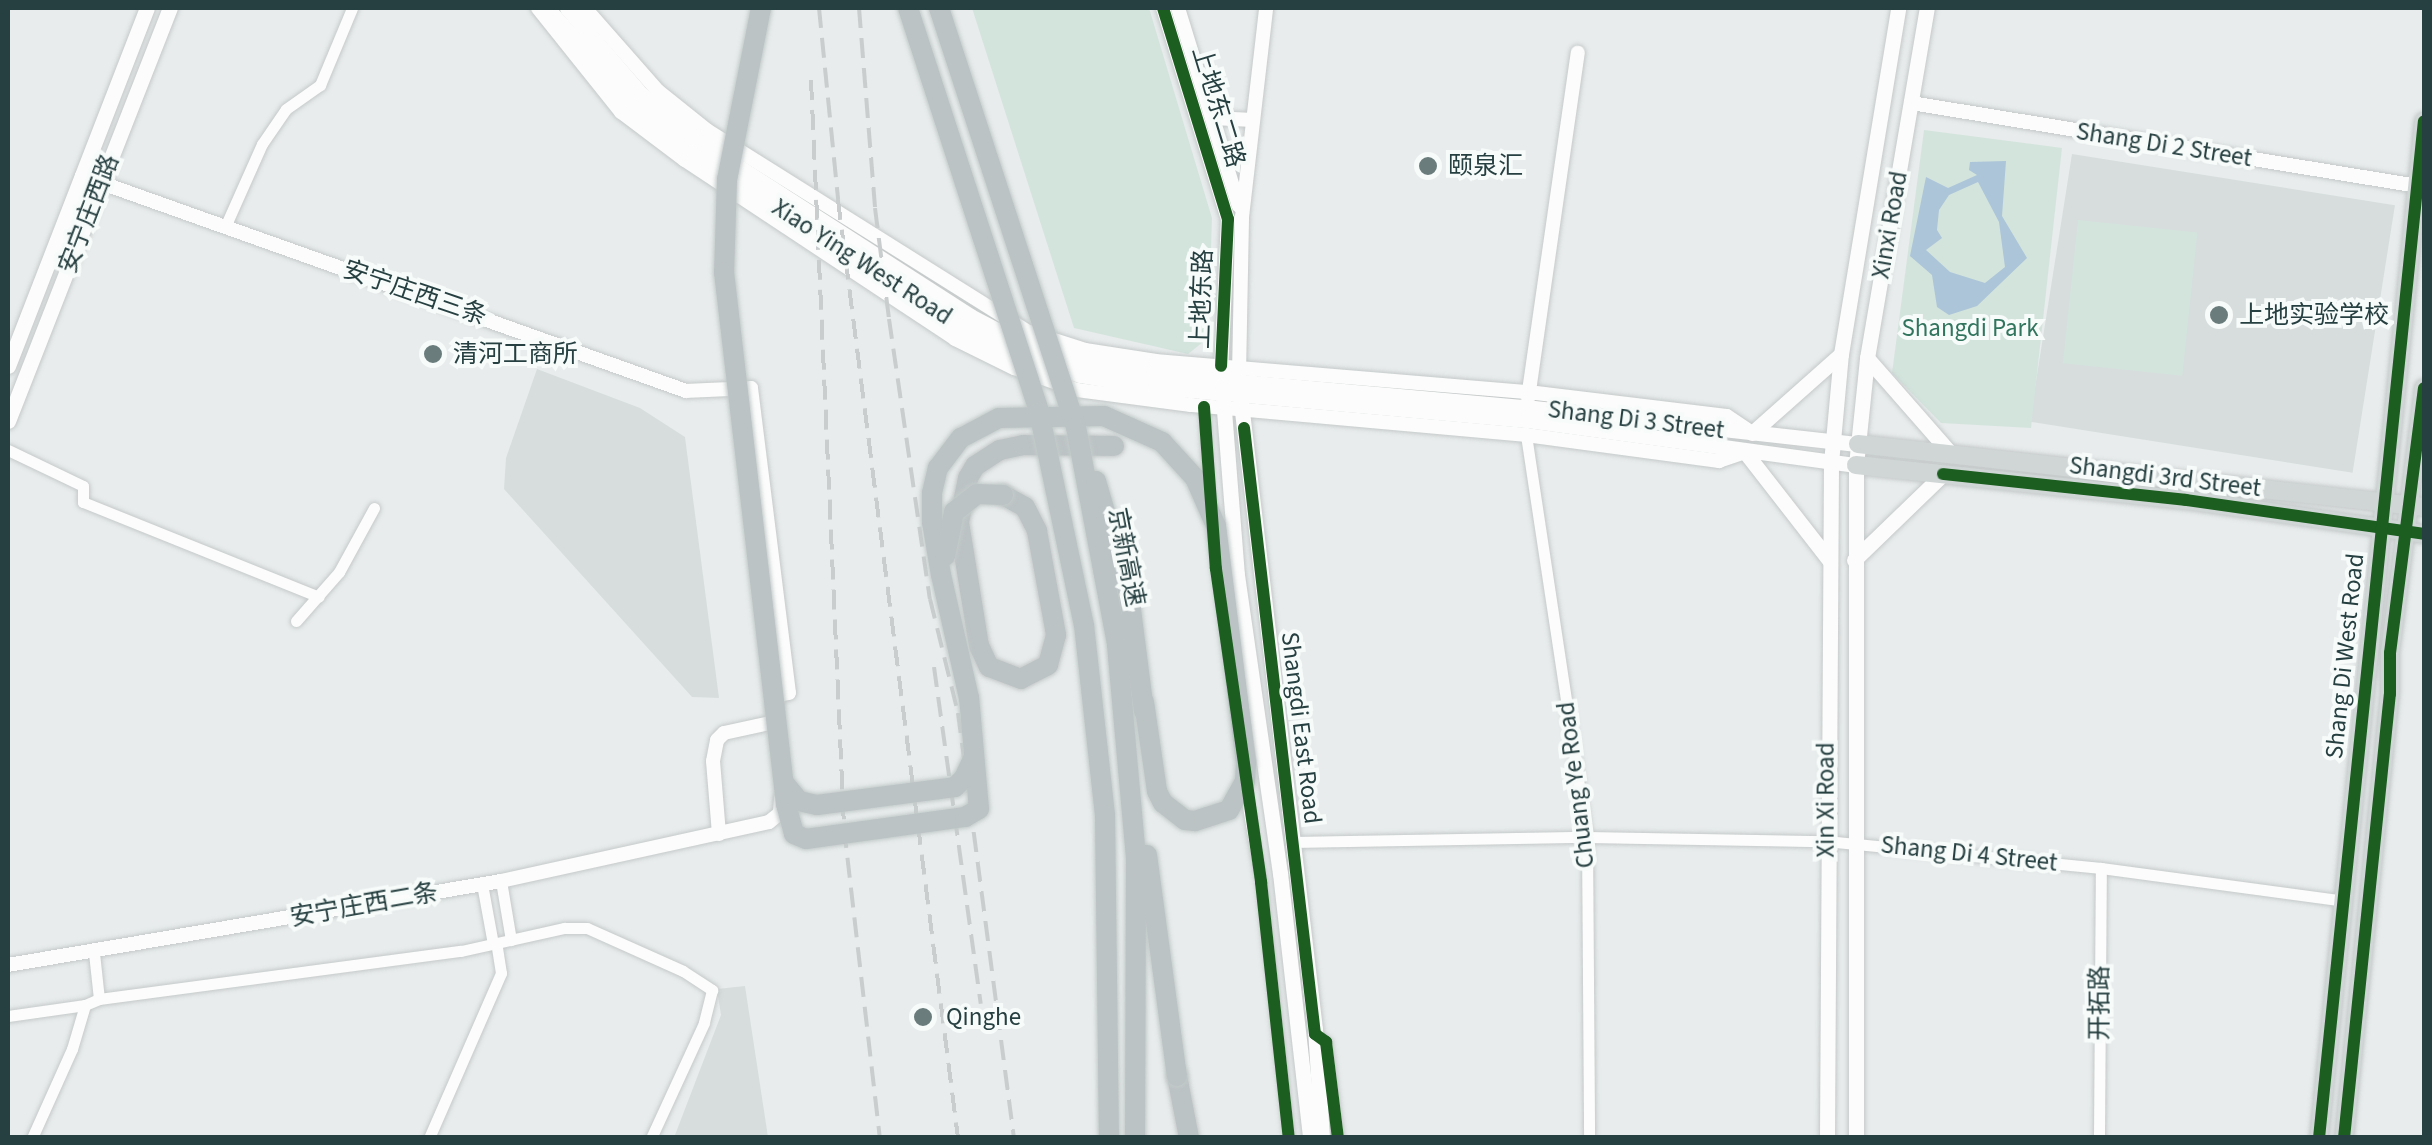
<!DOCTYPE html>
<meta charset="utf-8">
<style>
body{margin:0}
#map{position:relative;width:2432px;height:1145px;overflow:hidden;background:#e8ecec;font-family:"Source Sans 3","Noto Sans SC",sans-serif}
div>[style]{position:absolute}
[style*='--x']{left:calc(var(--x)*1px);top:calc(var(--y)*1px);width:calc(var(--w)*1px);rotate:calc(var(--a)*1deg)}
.built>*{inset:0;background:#d7dddd;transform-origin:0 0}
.green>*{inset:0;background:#d3e4dd;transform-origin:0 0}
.water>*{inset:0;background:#acc5d8}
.roads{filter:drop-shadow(0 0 2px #c5c9c9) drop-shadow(0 0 2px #c5c9c9)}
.minor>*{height:11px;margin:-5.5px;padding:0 5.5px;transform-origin:5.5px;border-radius:5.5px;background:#fcfcfc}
.tertiary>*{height:14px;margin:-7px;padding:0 7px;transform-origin:7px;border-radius:7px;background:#fcfcfc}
.secondary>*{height:15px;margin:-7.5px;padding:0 7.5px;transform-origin:7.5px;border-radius:7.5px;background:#fcfcfc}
.primary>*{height:18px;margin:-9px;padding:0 9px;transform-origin:9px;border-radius:9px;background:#d0d6d6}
.motorway>*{height:20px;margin:-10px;padding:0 10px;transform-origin:10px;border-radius:10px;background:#bcc3c4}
.rail>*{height:4px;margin-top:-2px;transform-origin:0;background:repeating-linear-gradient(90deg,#c9cdcd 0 20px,transparent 0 30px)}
.bridges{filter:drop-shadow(0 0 2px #c3caca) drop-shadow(0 0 2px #c3caca)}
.motorway-bridge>*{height:20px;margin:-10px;padding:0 10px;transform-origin:10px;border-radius:10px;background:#bcc3c4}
.cycleway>*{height:12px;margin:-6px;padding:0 6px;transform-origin:6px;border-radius:6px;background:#1b5e20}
.dots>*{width:28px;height:28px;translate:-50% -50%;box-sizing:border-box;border:5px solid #f7fbfa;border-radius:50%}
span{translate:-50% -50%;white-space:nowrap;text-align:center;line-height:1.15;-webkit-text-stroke:8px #f7fbfa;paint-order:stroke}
.street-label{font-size:25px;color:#263f40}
.poi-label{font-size:25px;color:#263f40}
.left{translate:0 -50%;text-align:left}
.park-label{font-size:25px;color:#32755f}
.frame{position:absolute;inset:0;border:10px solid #263f40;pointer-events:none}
</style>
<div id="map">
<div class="built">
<i style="left:2072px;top:154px;width:327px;height:271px;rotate:9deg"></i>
<i style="clip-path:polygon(537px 369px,640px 408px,685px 437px,719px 698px,692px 697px,504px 489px,506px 458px)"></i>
<i style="clip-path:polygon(745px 986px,768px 1137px,675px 1135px,721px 1015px,717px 989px)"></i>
</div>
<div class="green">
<i style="clip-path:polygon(972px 8px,1149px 8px,1212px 218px,1208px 338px,1188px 354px,1074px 328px)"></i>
<i style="clip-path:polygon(1924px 130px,2062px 148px,2031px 428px,1941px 423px,1892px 373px)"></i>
<i style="left:2078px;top:220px;width:120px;height:144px;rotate:6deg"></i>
</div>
<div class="water">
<i style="clip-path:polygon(evenodd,2006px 161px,2002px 216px,2027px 258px,1977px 306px,1949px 315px,1937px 307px,1932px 275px,1910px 256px,1926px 177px,1948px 188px,1977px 175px,1969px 170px,1970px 162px,2006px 161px,1978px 182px,1999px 222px,2005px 267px,1985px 283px,1950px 272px,1926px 250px,1942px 238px,1937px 230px,1939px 210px,1949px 195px,1978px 182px)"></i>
</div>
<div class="roads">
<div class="minor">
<i style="--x:225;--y:227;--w:91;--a:-66"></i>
<i style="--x:262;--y:144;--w:42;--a:-55.6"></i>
<i style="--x:286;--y:109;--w:42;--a:-35.2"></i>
<i style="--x:320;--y:85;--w:83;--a:-67.4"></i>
<i style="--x:1204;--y:407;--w:90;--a:86.8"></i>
<i style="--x:1526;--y:435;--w:407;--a:81.4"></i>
<i style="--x:1587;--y:837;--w:301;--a:89.6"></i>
<i style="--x:8;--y:450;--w:83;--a:25.6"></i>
<i style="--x:83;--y:486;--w:16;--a:90"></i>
<i style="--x:83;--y:502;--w:254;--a:21.9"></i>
<i style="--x:296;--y:621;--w:65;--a:-48.7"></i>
<i style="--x:339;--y:572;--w:73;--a:-61.3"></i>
<i style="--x:1245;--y:789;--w:94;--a:80.2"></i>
<i style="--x:1261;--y:882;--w:258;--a:83.8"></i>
<i style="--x:1292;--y:842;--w:295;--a:-1"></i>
<i style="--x:1587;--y:837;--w:239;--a:1"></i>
<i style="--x:1826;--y:841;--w:276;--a:5.6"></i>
<i style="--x:2101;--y:868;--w:245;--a:7.7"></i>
<i style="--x:501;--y:881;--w:60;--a:80.4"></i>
<i style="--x:482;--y:884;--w:61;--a:79.6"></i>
<i style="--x:94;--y:953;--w:46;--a:83.8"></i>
<i style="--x:8;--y:1016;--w:78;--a:-8.1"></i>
<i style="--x:85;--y:1005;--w:15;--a:-23"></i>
<i style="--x:99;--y:999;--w:365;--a:-7.6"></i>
<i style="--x:461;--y:951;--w:106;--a:-12.6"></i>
<i style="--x:564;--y:928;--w:23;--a:0"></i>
<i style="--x:587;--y:928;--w:105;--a:24.1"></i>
<i style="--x:683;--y:971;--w:35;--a:33"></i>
<i style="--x:712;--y:990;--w:34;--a:104"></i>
<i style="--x:704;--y:1023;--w:127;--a:114.7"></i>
<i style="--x:1315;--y:1034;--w:14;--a:36"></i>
<i style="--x:1326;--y:1042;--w:97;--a:82.9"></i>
<i style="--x:32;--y:1138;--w:98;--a:-65.8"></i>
<i style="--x:72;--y:1049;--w:46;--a:-73.5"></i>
<i style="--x:429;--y:1138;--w:180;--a:-66.4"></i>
<i style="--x:501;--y:973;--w:30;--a:-99"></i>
<i style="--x:2099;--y:1138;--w:270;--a:-89.6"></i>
</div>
<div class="tertiary">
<i style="--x:538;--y:8;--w:133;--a:51.4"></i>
<i style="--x:621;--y:112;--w:80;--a:36.9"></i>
<i style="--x:685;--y:160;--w:324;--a:33.5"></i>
<i style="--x:955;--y:339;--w:66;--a:26.2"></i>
<i style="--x:1014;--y:368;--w:67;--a:19.2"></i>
<i style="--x:1077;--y:390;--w:115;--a:7.5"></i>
<i style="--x:1191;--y:405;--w:336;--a:5.1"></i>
<i style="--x:1526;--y:435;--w:195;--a:7.7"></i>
<i style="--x:1719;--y:461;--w:28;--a:-19"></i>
<i style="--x:585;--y:8;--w:111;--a:48.7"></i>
<i style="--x:658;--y:91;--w:64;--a:38.7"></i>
<i style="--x:708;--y:131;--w:379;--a:32.1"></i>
<i style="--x:1029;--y:332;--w:59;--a:17.8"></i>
<i style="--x:1085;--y:350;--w:72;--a:8.8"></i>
<i style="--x:1156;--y:361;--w:373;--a:4.8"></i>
<i style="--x:1528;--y:392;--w:200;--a:6.9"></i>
<i style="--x:1727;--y:416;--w:30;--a:34"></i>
<i style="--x:1163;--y:8;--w:221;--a:72.9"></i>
<i style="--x:1228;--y:219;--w:153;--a:92.6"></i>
<i style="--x:1178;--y:8;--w:207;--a:72.9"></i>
<i style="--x:1911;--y:103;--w:514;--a:9.3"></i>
<i style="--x:1213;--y:118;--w:40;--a:2.9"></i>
<i style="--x:82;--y:176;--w:641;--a:19.59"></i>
<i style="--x:686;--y:391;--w:65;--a:-2.6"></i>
<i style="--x:751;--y:388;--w:307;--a:82.9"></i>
<i style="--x:789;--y:693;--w:10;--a:169"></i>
<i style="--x:779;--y:695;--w:15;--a:110"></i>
<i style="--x:1239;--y:375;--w:158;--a:-88.9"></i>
<i style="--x:1242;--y:217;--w:210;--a:-83.4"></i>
<i style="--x:1528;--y:398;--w:349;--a:-81.8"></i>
<i style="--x:719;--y:834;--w:73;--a:-94.7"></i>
<i style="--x:713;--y:761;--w:21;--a:-79"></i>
<i style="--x:717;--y:740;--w:10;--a:-45"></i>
<i style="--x:724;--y:733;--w:47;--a:-12.3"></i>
<i style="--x:8;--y:965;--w:500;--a:-9.67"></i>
<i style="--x:501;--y:881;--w:274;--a:-12.4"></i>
<i style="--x:769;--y:822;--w:14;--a:-39"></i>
<i style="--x:780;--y:813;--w:14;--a:-86"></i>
</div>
<div class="secondary">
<i style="--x:547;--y:8;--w:126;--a:48.2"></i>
<i style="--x:631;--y:102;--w:79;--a:38.3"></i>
<i style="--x:693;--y:151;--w:322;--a:33.3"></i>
<i style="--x:962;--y:328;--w:64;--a:25.8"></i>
<i style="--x:1020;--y:356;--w:63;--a:17.6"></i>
<i style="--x:1080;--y:375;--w:76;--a:9.1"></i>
<i style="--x:1155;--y:387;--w:373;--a:5.1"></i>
<i style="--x:1527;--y:420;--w:332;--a:7.8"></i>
<i style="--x:567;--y:8;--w:113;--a:49.3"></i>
<i style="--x:641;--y:94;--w:78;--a:38.8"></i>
<i style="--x:702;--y:143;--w:319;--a:32.8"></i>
<i style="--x:970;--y:316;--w:61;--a:27.4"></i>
<i style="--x:1024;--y:344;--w:60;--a:18.4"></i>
<i style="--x:1081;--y:363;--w:73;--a:8.7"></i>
<i style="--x:1153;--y:374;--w:374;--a:5.1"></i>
<i style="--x:1526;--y:407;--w:334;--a:6.4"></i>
<i style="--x:1867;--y:358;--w:128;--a:48.8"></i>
<i style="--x:8;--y:366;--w:384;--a:-68.8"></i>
<i style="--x:1222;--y:385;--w:191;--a:85.5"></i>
<i style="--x:1237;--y:575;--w:301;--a:81.8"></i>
<i style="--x:1280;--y:873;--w:267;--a:83.5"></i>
<i style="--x:1239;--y:386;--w:647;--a:83.26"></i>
<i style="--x:1315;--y:1029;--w:109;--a:86.3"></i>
<i style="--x:8;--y:421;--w:444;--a:-68.6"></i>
<i style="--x:1752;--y:433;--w:119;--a:-41.6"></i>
<i style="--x:1745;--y:452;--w:137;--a:52.1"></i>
<i style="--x:1854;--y:560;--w:124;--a:-44"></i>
<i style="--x:1827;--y:1138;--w:675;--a:-89.66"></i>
<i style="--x:1831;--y:463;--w:109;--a:-84.8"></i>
<i style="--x:1841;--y:354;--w:351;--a:-80.6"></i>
<i style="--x:1856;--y:1138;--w:673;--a:-90"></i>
<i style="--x:1856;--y:465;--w:108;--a:-84.1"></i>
<i style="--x:1867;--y:358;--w:355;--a:-80.3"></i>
</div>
<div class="primary">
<i style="--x:1858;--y:444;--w:569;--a:6.35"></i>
<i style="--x:1856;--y:465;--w:332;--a:6.1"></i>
<i style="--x:2186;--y:500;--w:240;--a:8.1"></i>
<i style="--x:2319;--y:1138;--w:1022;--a:-84.11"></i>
<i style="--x:2344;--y:1138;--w:446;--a:-84.1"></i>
<i style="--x:2390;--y:694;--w:41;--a:-90"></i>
<i style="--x:2390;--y:653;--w:267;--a:-82.7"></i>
</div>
<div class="motorway">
<i style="--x:1003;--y:495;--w:25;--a:29"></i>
<i style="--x:1025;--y:507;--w:27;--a:63"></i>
<i style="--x:1037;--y:531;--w:106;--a:79.6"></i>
<i style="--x:1056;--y:635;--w:31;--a:105"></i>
<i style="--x:1048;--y:665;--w:30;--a:153"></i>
<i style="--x:1021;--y:679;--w:34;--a:-159"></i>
<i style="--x:989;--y:667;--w:23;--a:-115"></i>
<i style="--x:979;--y:646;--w:126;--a:-99.2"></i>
<i style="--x:959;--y:522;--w:45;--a:-78.4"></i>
<i style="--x:968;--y:478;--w:14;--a:-60"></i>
<i style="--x:975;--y:466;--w:30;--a:-33"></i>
<i style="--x:1000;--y:450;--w:24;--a:-12"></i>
<i style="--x:1023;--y:445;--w:91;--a:0.6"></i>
<i style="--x:1177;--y:1076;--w:63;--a:79"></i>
</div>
</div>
<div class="rail">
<i style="--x:819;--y:8;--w:193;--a:84.3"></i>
<i style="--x:838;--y:200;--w:946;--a:82.71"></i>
<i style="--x:859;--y:8;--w:201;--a:85.4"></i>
<i style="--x:875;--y:208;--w:112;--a:82.8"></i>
<i style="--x:889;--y:319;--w:283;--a:81.7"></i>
<i style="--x:930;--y:599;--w:117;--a:76.2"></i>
<i style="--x:958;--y:713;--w:429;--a:82.5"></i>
<i style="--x:811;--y:80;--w:749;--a:87.47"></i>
<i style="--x:844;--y:828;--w:312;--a:83.4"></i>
<i style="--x:934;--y:667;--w:340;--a:82.1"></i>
</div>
<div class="bridges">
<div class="motorway-bridge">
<i style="--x:761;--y:8;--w:174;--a:101.2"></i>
<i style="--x:727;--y:179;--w:93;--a:91.8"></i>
<i style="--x:724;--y:272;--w:536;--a:83.35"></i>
<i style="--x:786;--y:804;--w:31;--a:75"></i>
<i style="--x:794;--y:834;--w:13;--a:23"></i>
<i style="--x:806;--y:839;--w:161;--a:-7.9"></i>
<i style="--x:965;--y:817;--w:16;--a:-30"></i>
<i style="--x:979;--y:809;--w:111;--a:-95.1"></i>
<i style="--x:969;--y:698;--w:126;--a:-102.8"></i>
<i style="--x:941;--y:575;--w:54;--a:-99.6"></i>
<i style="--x:932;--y:522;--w:29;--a:-90"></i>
<i style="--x:932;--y:493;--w:26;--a:-77"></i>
<i style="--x:938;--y:468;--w:38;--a:-53"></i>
<i style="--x:961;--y:438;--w:43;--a:-27.8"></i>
<i style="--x:999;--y:418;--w:105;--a:-1.1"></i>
<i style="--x:1104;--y:416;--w:64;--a:24.1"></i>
<i style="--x:1162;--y:442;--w:49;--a:47.5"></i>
<i style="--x:1195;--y:478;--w:52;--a:66.4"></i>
<i style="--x:1216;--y:526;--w:239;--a:82.8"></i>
<i style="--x:1246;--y:763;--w:18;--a:93"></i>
<i style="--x:1245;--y:781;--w:33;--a:119"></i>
<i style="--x:1229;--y:810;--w:36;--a:162"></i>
<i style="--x:1195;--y:821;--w:10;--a:-174"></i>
<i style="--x:1185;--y:820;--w:28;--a:-142"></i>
<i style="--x:1163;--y:803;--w:13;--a:-117"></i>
<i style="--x:1157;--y:791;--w:90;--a:-98.3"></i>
<i style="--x:908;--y:8;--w:425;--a:72"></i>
<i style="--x:1039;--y:412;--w:218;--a:78.1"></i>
<i style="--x:1084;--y:625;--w:191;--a:83.7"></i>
<i style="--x:1105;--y:815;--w:323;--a:89.3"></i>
<i style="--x:939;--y:8;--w:441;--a:71.9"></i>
<i style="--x:1076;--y:427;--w:222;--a:79.3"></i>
<i style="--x:1117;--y:645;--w:216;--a:84.9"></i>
<i style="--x:1136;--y:860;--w:278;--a:90.2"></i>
<i style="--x:1096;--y:481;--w:118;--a:73.7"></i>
<i style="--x:1129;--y:594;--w:118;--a:82.7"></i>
<i style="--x:945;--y:556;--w:45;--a:-78.4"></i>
<i style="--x:954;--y:512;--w:29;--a:-38"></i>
<i style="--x:977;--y:494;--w:26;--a:2"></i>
<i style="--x:784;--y:783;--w:23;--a:50"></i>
<i style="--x:799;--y:801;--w:18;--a:13"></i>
<i style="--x:817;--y:805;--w:139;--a:-7.4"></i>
<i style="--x:955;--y:787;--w:13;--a:-45"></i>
<i style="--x:964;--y:778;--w:23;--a:-65"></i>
<i style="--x:1147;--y:855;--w:223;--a:82.3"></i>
</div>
</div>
<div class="cycleway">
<i style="--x:1163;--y:8;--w:221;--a:72.9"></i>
<i style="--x:1228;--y:219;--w:147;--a:92.7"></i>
<i style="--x:1204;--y:407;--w:162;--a:85.8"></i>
<i style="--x:1216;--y:569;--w:316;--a:81.8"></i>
<i style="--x:1261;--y:882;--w:258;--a:83.8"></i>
<i style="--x:1244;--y:428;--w:610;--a:83.32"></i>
<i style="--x:1315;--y:1034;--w:14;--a:36"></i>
<i style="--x:1326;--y:1042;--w:97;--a:82.9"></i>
<i style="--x:1943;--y:474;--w:244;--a:6.1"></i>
<i style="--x:2186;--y:500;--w:240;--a:8.1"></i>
<i style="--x:2319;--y:1138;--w:1022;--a:-84.11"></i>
<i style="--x:2344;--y:1138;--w:446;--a:-84.1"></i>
<i style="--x:2390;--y:694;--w:41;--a:-90"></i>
<i style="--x:2390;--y:653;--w:267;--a:-82.7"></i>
</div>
<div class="dots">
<i style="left:1428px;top:166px;background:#6a7c7c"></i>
<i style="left:2219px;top:315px;background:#6a7c7c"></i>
<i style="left:433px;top:354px;background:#6a7c7c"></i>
<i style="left:923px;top:1017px;background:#6a7c7c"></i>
</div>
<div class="street-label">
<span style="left:1218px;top:107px;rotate:73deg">上地东二路</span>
<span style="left:2164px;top:145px;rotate:9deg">Shang Di 2 Street</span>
<span style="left:89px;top:214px;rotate:-69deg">安宁庄西路</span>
<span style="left:1890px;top:225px;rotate:-80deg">Xinxi Road</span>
<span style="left:862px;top:262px;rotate:33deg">Xiao Ying West Road</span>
<span style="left:415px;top:293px;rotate:19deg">安宁庄西三条</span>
<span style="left:1202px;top:299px;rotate:-88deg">上地东路</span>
<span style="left:1636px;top:420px;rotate:7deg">Shang Di 3 Street</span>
<span style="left:2165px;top:477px;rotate:7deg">Shangdi 3rd Street</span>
<span style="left:1126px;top:557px;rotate:79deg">京新高速</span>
<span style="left:2345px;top:656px;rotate:-84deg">Shang Di West Road</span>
<span style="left:1301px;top:728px;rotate:83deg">Shangdi East Road</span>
<span style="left:1576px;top:785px;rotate:-97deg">Chuang Ye Road</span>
<span style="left:1826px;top:800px;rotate:-90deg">Xin Xi Road</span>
<span style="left:1969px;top:854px;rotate:6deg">Shang Di 4 Street</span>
<span style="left:364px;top:905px;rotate:-10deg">安宁庄西二条</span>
<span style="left:2100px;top:1003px;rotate:-90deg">开拓路</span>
</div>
<div class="poi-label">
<span class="left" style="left:1448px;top:166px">颐泉汇</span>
<span class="left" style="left:2239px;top:315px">上地实验学校</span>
<span class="left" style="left:453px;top:354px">清河工商所</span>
<span class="left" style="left:946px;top:1017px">Qinghe</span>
</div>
<div class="park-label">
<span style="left:1970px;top:328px">Shangdi Park</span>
</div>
<div class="frame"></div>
</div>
